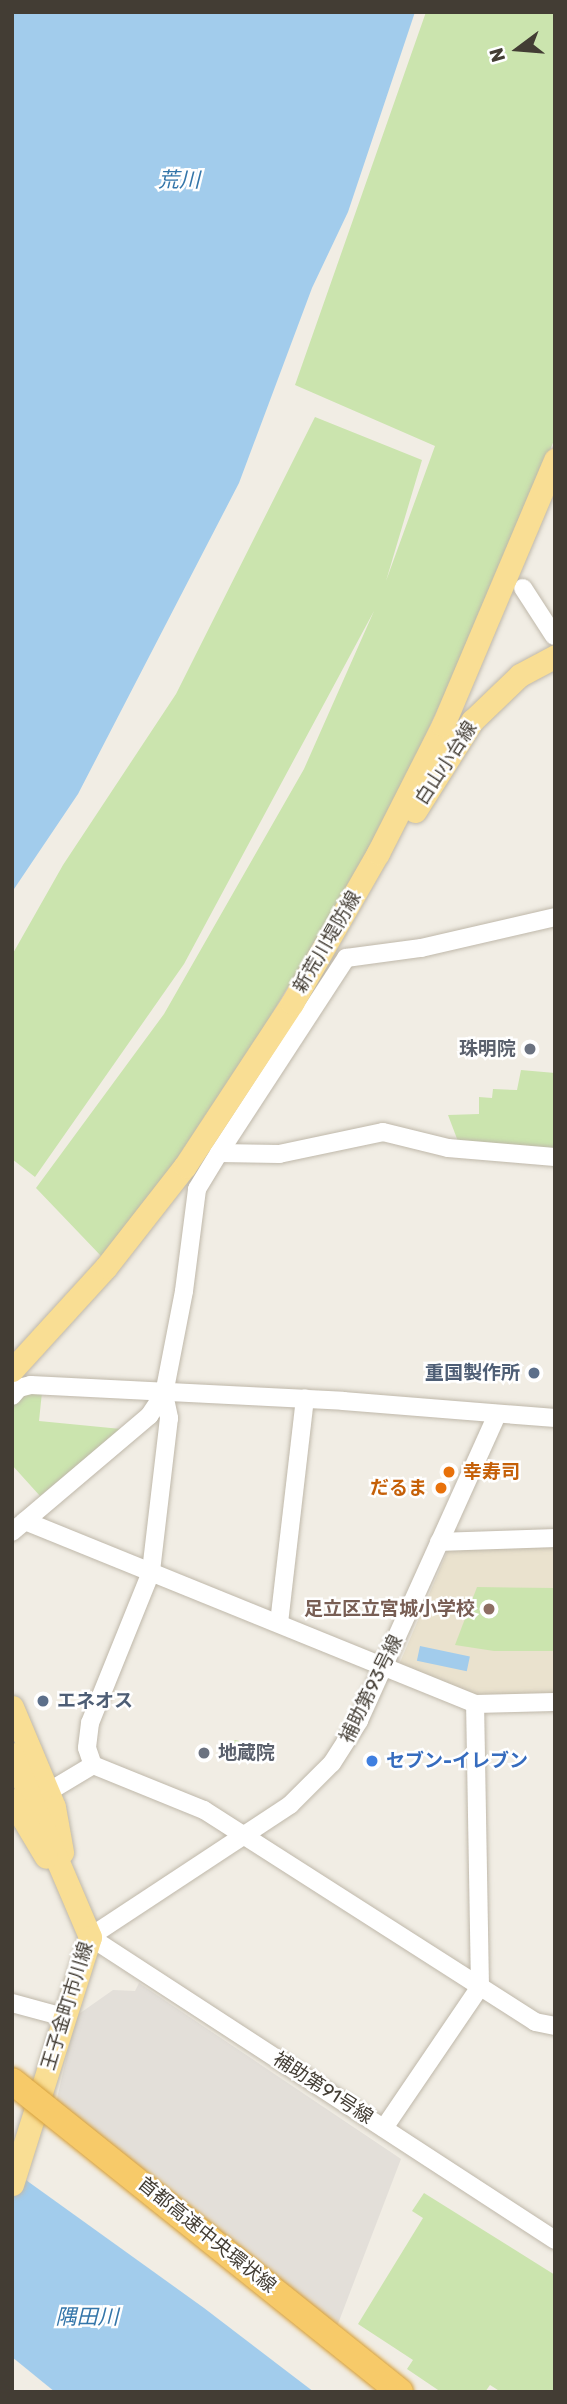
<!DOCTYPE html>
<meta charset="utf-8">
<style>
body{margin:0}
#map{position:relative;width:567px;height:2404px;overflow:hidden;background:#f1ede4;font-family:Rubik,"Noto Sans JP",sans-serif}
div>[style]{position:absolute}
[style*='--x']{left:calc(var(--x)*1px);top:calc(var(--y)*1px);width:calc(var(--w)*1px);rotate:calc(var(--a)*1deg)}
.industrial>*{inset:0;background:#e3dfd9}
.education>*{inset:0;background:#eae2ce}
.green>*{inset:0;background:#cbe4ae}
.round{border-radius:50%}
.water>*{inset:0;background:#a2ccec;transform-origin:0 0}
.roads{filter:drop-shadow(0 0 2px #bfb8aa) drop-shadow(0 0 2px #bfb8aa)}
.minor>*{height:18px;margin:-9px;padding:0 9px;transform-origin:9px;border-radius:9px;background:#fff}
.major>*{height:23px;margin:-11.5px;padding:0 11.5px;transform-origin:11.5px;border-radius:11.5px;background:#f9de94}
.bridges{filter:drop-shadow(0 0 2px #d69f39) drop-shadow(0 0 2px #d69f39)}
.highway-bridge>*{height:26px;margin:-13px;padding:0 13px;transform-origin:13px;border-radius:13px;background:#f7ca69}
.dots>*{width:19px;height:19px;translate:-50% -50%;box-sizing:border-box;border:4px solid #fff;border-radius:50%}
span{translate:-50% -50%;white-space:nowrap;text-align:center;line-height:1.15;-webkit-text-stroke:5px #fff;paint-order:stroke}
.street-label{font-size:19px;color:#433d34}
.worship-label{font-size:19px;color:#5b616d;font-weight:700}
.right{translate:-100% -50%;text-align:right}
.left{translate:0 -50%;text-align:left}
.service-label{font-size:19px;color:#4e5e75;font-weight:700}
.food-label{font-size:19px;color:#c56008;font-weight:700}
.education-label{font-size:19px;color:#785e54;font-weight:700}
.shop-label{font-size:19px;color:#366cbe;font-weight:700}
.water-label{font-size:21px;color:#3375a9;font-style:italic}
.frame{position:absolute;inset:0;border:14px solid #433d34;pointer-events:none}
.north{position:absolute;left:483px;top:14px;width:70px;height:70px;-webkit-text-stroke:5px #fff;paint-order:stroke;rotate:254deg;font-size:19px;font-weight:700;line-height:28px;text-align:center;color:#433d34}
.north::after{content:'';display:block;margin:auto;width:24px;height:32px;background:#433d34;clip-path:polygon(50% 0,100% 100%,50% 72%,0 100%)}
</style>
<div id="map">
<div class="industrial">
<i style="clip-path:polygon(139px 1983px,401px 2159px,336px 2329px,56px 2103px,76px 2016px,113px 1990px,135px 1991px)"></i>
</div>
<div class="education">
<i style="clip-path:polygon(555px 1545px,555px 1696px,475px 1698px,398px 1667px,448px 1550px)"></i>
</div>
<div class="green">
<i style="clip-path:polygon(426px 12px,555px 12px,555px 438px,486px 605px,388px 816px,208px 1123px,102px 1257px,36px 1188px,164px 1014px,304px 769px,374px 611px,184px 964px,35px 1177px,12px 1159px,12px 955px,63px 865px,176px 694px,315px 417px,422px 460px,386px 581px,435px 446px,295px 385px)"></i>
<i style="clip-path:polygon(521px 1070px,555px 1073px,555px 1152px,459px 1144px,448px 1115px,479px 1114px,479px 1097px,492px 1098px,493px 1089px,517px 1090px)"></i>
<i style="clip-path:polygon(42px 1392px,39px 1421px,121px 1429px,40px 1496px,12px 1465px,12px 1404px,19px 1395px)"></i>
<i style="clip-path:polygon(477px 1587px,555px 1588px,555px 1651px,494px 1651px,455px 1645px)"></i>
<i class="round" style="left:226px;top:1740px;width:18px;height:18px"></i>
<i style="clip-path:polygon(424px 2193px,555px 2275px,555px 2392px,501px 2392px,490px 2385px,485px 2392px,441px 2392px,407px 2369px,413px 2360px,358px 2324px,423px 2218px,412px 2211px)"></i>
</div>
<div class="water">
<i style="clip-path:polygon(12px 12px,415px 12px,348px 212px,312px 288px,239px 483px,78px 794px,12px 892px)"></i>
<i style="left:420px;top:1646px;width:51px;height:15px;rotate:12deg"></i>
<i style="clip-path:polygon(12px 2170px,204px 2308px,314px 2392px,55px 2392px,12px 2357px)"></i>
</div>
<div class="roads">
<div class="minor">
<i style="--x:523;--y:588;--w:57;--a:57.1"></i>
<i style="--x:219;--y:1153;--w:233;--a:-56.9"></i>
<i style="--x:346;--y:958;--w:76;--a:-7.6"></i>
<i style="--x:421;--y:948;--w:138;--a:-13"></i>
<i style="--x:164;--y:1394;--w:25;--a:78"></i>
<i style="--x:169;--y:1418;--w:155;--a:96.7"></i>
<i style="--x:151;--y:1572;--w:163;--a:112"></i>
<i style="--x:90;--y:1723;--w:25;--a:97"></i>
<i style="--x:87;--y:1748;--w:18;--a:71"></i>
<i style="--x:93;--y:1765;--w:120;--a:22.1"></i>
<i style="--x:204;--y:1810;--w:393;--a:32.6"></i>
<i style="--x:535;--y:2022;--w:20;--a:11"></i>
<i style="--x:12;--y:1396;--w:11;--a:-49"></i>
<i style="--x:19;--y:1388;--w:12;--a:-14"></i>
<i style="--x:31;--y:1385;--w:312;--a:2.9"></i>
<i style="--x:343;--y:1401;--w:213;--a:4.6"></i>
<i style="--x:496;--y:1417;--w:333;--a:114.3"></i>
<i style="--x:359;--y:1721;--w:50;--a:122.7"></i>
<i style="--x:332;--y:1763;--w:59;--a:135"></i>
<i style="--x:290;--y:1805;--w:240;--a:146.6"></i>
<i style="--x:90;--y:1937;--w:555;--a:33.09"></i>
<i style="--x:25;--y:1521;--w:486;--a:22.1"></i>
<i style="--x:475;--y:1704;--w:80;--a:-1.4"></i>
<i style="--x:12;--y:1532;--w:180;--a:-40.3"></i>
<i style="--x:149;--y:1416;--w:27;--a:-56"></i>
<i style="--x:164;--y:1394;--w:105;--a:-79"></i>
<i style="--x:184;--y:1291;--w:103;--a:-82.7"></i>
<i style="--x:197;--y:1189;--w:42;--a:-58.6"></i>
<i style="--x:219;--y:1153;--w:60;--a:1"></i>
<i style="--x:279;--y:1154;--w:106;--a:-11.9"></i>
<i style="--x:383;--y:1132;--w:67;--a:13.8"></i>
<i style="--x:448;--y:1148;--w:107;--a:4.8"></i>
<i style="--x:439;--y:1542;--w:116;--a:-2"></i>
<i style="--x:279;--y:1623;--w:226;--a:-83.4"></i>
<i style="--x:48;--y:1792;--w:52;--a:-31"></i>
<i style="--x:12;--y:2003;--w:54;--a:15.1"></i>
<i style="--x:384;--y:2128;--w:171;--a:-55.8"></i>
<i style="--x:480;--y:1987;--w:283;--a:-91"></i>
</div>
<div class="major">
<i style="--x:415;--y:811;--w:107;--a:-57.7"></i>
<i style="--x:472;--y:721;--w:66;--a:-43.8"></i>
<i style="--x:520;--y:675;--w:40;--a:-28"></i>
<i style="--x:12;--y:1370;--w:139;--a:-47.6"></i>
<i style="--x:106;--y:1267;--w:128;--a:-52"></i>
<i style="--x:185;--y:1166;--w:195;--a:-56.7"></i>
<i style="--x:292;--y:1003;--w:173;--a:-60.2"></i>
<i style="--x:378;--y:853;--w:144;--a:-63.1"></i>
<i style="--x:443;--y:725;--w:288;--a:-67.1"></i>
<i style="--x:12;--y:1707;--w:108;--a:67.2"></i>
<i style="--x:54;--y:1807;--w:46;--a:79.9"></i>
<i style="--x:12;--y:1754;--w:199;--a:66.9"></i>
<i style="--x:90;--y:1937;--w:259;--a:107.5"></i>
<i style="--x:12;--y:1800;--w:66;--a:59.2"></i>
</div>
</div>
<div class="bridges">
<div class="highway-bridge">
<i style="--x:12;--y:2081;--w:497;--a:38.7"></i>
</div>
</div>
<div class="dots">
<i style="left:530px;top:1049px;background:#6b7280"></i>
<i style="left:534px;top:1373px;background:#5c6f8a"></i>
<i style="left:449px;top:1472px;background:#e8710a"></i>
<i style="left:441px;top:1488px;background:#e8710a"></i>
<i style="left:489px;top:1609px;background:#8d6e63"></i>
<i style="left:43px;top:1701px;background:#5c6f8a"></i>
<i style="left:204px;top:1753px;background:#6b7280"></i>
<i style="left:372px;top:1761px;background:#3f7fe0"></i>
</div>
<div class="street-label">
<span style="left:446px;top:763px;rotate:-57deg">白山小台線</span>
<span style="left:327px;top:942px;rotate:-60deg">新荒川堤防線</span>
<span style="left:371px;top:1689px;rotate:-64deg">補助第93号線</span>
<span style="left:67px;top:2006px;rotate:-73deg">王子金町市川線</span>
<span style="left:323px;top:2088px;rotate:33deg">補助第91号線</span>
<span style="left:207px;top:2235px;rotate:39deg">首都高速中央環状線</span>
</div>
<div class="worship-label">
<span class="right" style="left:516px;top:1049px">珠明院</span>
<span class="left" style="left:218px;top:1753px">地蔵院</span>
</div>
<div class="service-label">
<span class="right" style="left:520px;top:1373px">重国製作所</span>
<span class="left" style="left:57px;top:1701px">エネオス</span>
</div>
<div class="food-label">
<span class="left" style="left:463px;top:1472px">幸寿司</span>
<span class="right" style="left:427px;top:1488px">だるま</span>
</div>
<div class="education-label">
<span class="right" style="left:475px;top:1609px">足立区立宮城小学校</span>
</div>
<div class="shop-label">
<span class="left" style="left:386px;top:1761px">セブン-イレブン</span>
</div>
<div class="water-label">
<span style="left:179px;top:180px">荒川</span>
<span style="left:87px;top:2317px">隅田川</span>
</div>
<div class="frame"></div>
<div class="north">N</div>
</div>
